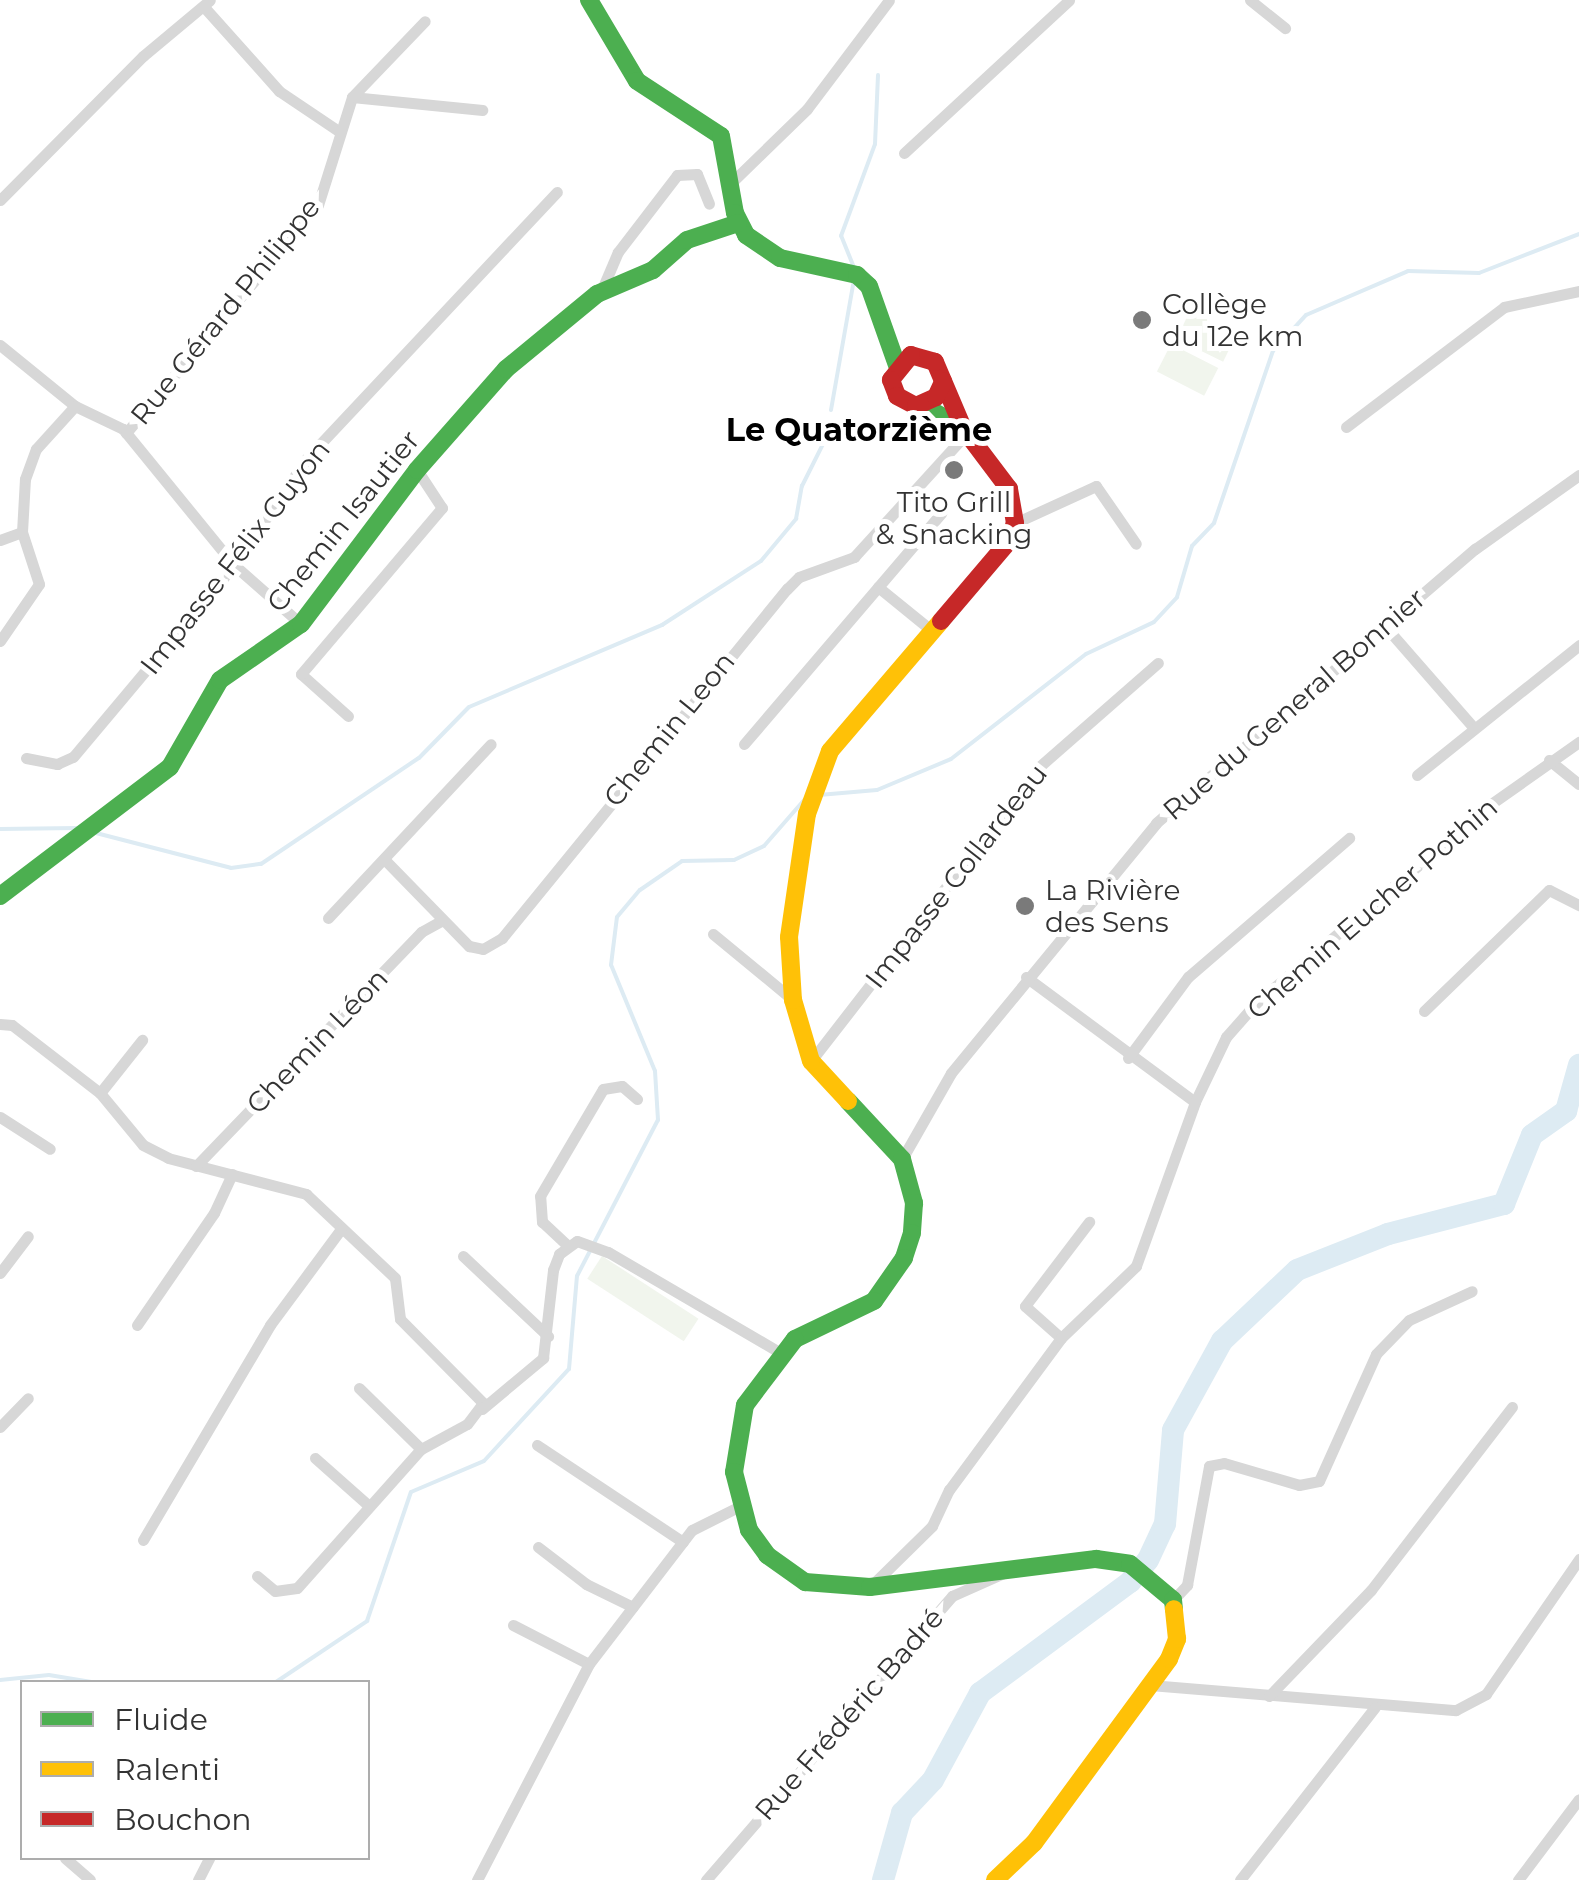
<!DOCTYPE html>
<meta charset="utf-8">
<style>
body{margin:0}
#map{position:relative;width:1579px;height:1880px;overflow:hidden;background:#fff;font-family:Montserrat,sans-serif}
div>[style]{position:absolute}
[style*='--x']{left:calc(var(--x)*1px);top:calc(var(--y)*1px);width:calc(var(--w)*1px);rotate:calc(var(--a)*1deg)}
.green>*{inset:0;background:#f1f5ed;transform-origin:0 0}
.stream>*{height:4px;margin:-2px;padding:0 2px;transform-origin:2px;border-radius:2px;background:#ddebf3}
.river>*{height:22px;margin:-11px;padding:0 11px;transform-origin:11px;border-radius:11px;background:#ddebf3}
.street>*{height:11px;margin:-5.5px;padding:0 5.5px;transform-origin:5.5px;border-radius:5.5px;background:#d7d7d7}
.fast>*{height:18px;margin:-9px;padding:0 9px;transform-origin:9px;border-radius:9px;background:#4caf50}
.slow>*{height:18px;margin:-9px;padding:0 9px;transform-origin:9px;border-radius:9px;background:#ffc107}
.jam>*{height:18px;margin:-9px;padding:0 9px;transform-origin:9px;border-radius:9px;background:#c62828}
.dots>*{width:28px;height:28px;translate:-50% -50%;box-sizing:border-box;border:5px solid #fff;border-radius:50%}
span{translate:-50% -50%;white-space:nowrap;text-align:center;line-height:1.15;-webkit-text-stroke:10px #fff;paint-order:stroke}
.poi-label{font-size:28px;color:#333}
.left{translate:0 -50%;text-align:left}
.street-label{font-size:28px;color:#333}
.quarter-label{font-size:32px;color:#000;font-weight:700}
.legend{position:absolute;left:20px;top:1680px;width:350px;height:180px;box-sizing:border-box;background:#fff;border:2px solid #adadad;margin:0;padding:12px 18px;list-style:none;font-size:30px;color:#333}
.legend li{display:flex;align-items:center;gap:20px;height:50px}
.legend b{width:50px;border:2px solid #adadad}
</style>
<div id="map">
<div class="green">
<i style="left:1190px;top:311px;width:52px;height:31px;rotate:26deg"></i>
<i style="left:1171px;top:344px;width:53px;height:31px;rotate:27deg"></i>
<i style="left:602px;top:1256px;width:115px;height:27px;rotate:33deg"></i>
</div>
<div class="stream">
<i style="--x:855;--y:270;--w:37;--a:-112"></i>
<i style="--x:841;--y:236;--w:98;--a:-69.7"></i>
<i style="--x:875;--y:144;--w:69;--a:-87.5"></i>
<i style="--x:831;--y:410;--w:133;--a:-80"></i>
<i style="--x:819;--y:795;--w:58;--a:-4.9"></i>
<i style="--x:877;--y:790;--w:80;--a:-22.7"></i>
<i style="--x:951;--y:759;--w:171;--a:-37.9"></i>
<i style="--x:1086;--y:654;--w:75;--a:-25.2"></i>
<i style="--x:1154;--y:622;--w:34;--a:-47"></i>
<i style="--x:1177;--y:597;--w:53;--a:-73.6"></i>
<i style="--x:1192;--y:546;--w:32;--a:-46"></i>
<i style="--x:1214;--y:523;--w:182;--a:-71.1"></i>
<i style="--x:1273;--y:351;--w:49;--a:-47.5"></i>
<i style="--x:1306;--y:315;--w:111;--a:-23.3"></i>
<i style="--x:1408;--y:271;--w:71;--a:1.6"></i>
<i style="--x:1479;--y:273;--w:107;--a:-21.3"></i>
<i style="--x:0;--y:829;--w:77;--a:-0.7"></i>
<i style="--x:96;--y:833;--w:139;--a:14.5"></i>
<i style="--x:231;--y:868;--w:30;--a:-8"></i>
<i style="--x:261;--y:864;--w:190;--a:-33.9"></i>
<i style="--x:419;--y:758;--w:71;--a:-45.6"></i>
<i style="--x:469;--y:707;--w:210;--a:-23"></i>
<i style="--x:662;--y:625;--w:118;--a:-32.9"></i>
<i style="--x:761;--y:561;--w:55;--a:-50.2"></i>
<i style="--x:796;--y:519;--w:34;--a:-80"></i>
<i style="--x:802;--y:486;--w:49;--a:-63.4"></i>
<i style="--x:0;--y:1680;--w:49;--a:-5.8"></i>
<i style="--x:49;--y:1675;--w:43;--a:9.5"></i>
<i style="--x:276;--y:1682;--w:110;--a:-33.8"></i>
<i style="--x:367;--y:1621;--w:136;--a:-71.2"></i>
<i style="--x:411;--y:1492;--w:79;--a:-23"></i>
<i style="--x:484;--y:1461;--w:125;--a:-47.3"></i>
<i style="--x:569;--y:1369;--w:93;--a:-85.1"></i>
<i style="--x:577;--y:1276;--w:176;--a:-62.6"></i>
<i style="--x:658;--y:1120;--w:49;--a:-93.5"></i>
<i style="--x:655;--y:1071;--w:115;--a:-112.5"></i>
<i style="--x:611;--y:965;--w:48;--a:-82.9"></i>
<i style="--x:617;--y:917;--w:35;--a:-50"></i>
<i style="--x:640;--y:890;--w:51;--a:-34.6"></i>
<i style="--x:682;--y:861;--w:52;--a:-1.1"></i>
<i style="--x:734;--y:860;--w:33;--a:-25"></i>
<i style="--x:764;--y:846;--w:62;--a:-48.9"></i>
</div>
<div class="river">
<i style="--x:883;--y:1880;--w:70;--a:-74.2"></i>
<i style="--x:902;--y:1813;--w:45;--a:-46.8"></i>
<i style="--x:933;--y:1780;--w:99;--a:-61.6"></i>
<i style="--x:980;--y:1693;--w:187;--a:-36.5"></i>
<i style="--x:1130;--y:1582;--w:28;--a:-51"></i>
<i style="--x:1148;--y:1560;--w:40;--a:-65"></i>
<i style="--x:1165;--y:1524;--w:94;--a:-85.1"></i>
<i style="--x:1173;--y:1430;--w:102;--a:-61.2"></i>
<i style="--x:1222;--y:1341;--w:103;--a:-43.4"></i>
<i style="--x:1297;--y:1270;--w:98;--a:-21.6"></i>
<i style="--x:1388;--y:1234;--w:120;--a:-14.5"></i>
<i style="--x:1504;--y:1204;--w:74;--a:-67.9"></i>
<i style="--x:1532;--y:1135;--w:42;--a:-35.2"></i>
<i style="--x:1566;--y:1111;--w:48;--a:-74.2"></i>
</div>
<div class="street">
<i style="--x:1250;--y:0;--w:45;--a:38.7"></i>
<i style="--x:204;--y:7;--w:113;--a:48.2"></i>
<i style="--x:279;--y:91;--w:73;--a:33.9"></i>
<i style="--x:352;--y:97;--w:131;--a:5.7"></i>
<i style="--x:904;--y:153;--w:225;--a:-42.8"></i>
<i style="--x:733;--y:181;--w:103;--a:-44.2"></i>
<i style="--x:807;--y:109;--w:136;--a:-53"></i>
<i style="--x:0;--y:200;--w:203;--a:-45.2"></i>
<i style="--x:143;--y:56;--w:87;--a:-39.9"></i>
<i style="--x:603;--y:287;--w:38;--a:-67"></i>
<i style="--x:618;--y:252;--w:97;--a:-52.5"></i>
<i style="--x:677;--y:175;--w:20;--a:-3"></i>
<i style="--x:697;--y:174;--w:32;--a:68"></i>
<i style="--x:0;--y:345;--w:97;--a:39.1"></i>
<i style="--x:75;--y:406;--w:53;--a:25.6"></i>
<i style="--x:123;--y:429;--w:176;--a:50.8"></i>
<i style="--x:234;--y:565;--w:89;--a:41.4"></i>
<i style="--x:1346;--y:427;--w:198;--a:-37.2"></i>
<i style="--x:1504;--y:307;--w:77;--a:-12"></i>
<i style="--x:126;--y:433;--w:298;--a:-49.9"></i>
<i style="--x:318;--y:205;--w:113;--a:-72.5"></i>
<i style="--x:352;--y:97;--w:105;--a:-46.2"></i>
<i style="--x:1015;--y:523;--w:89;--a:-24.6"></i>
<i style="--x:1096;--y:486;--w:70;--a:55.4"></i>
<i style="--x:0;--y:540;--w:23;--a:-20"></i>
<i style="--x:878;--y:587;--w:68;--a:39.1"></i>
<i style="--x:1384;--y:625;--w:135;--a:48.9"></i>
<i style="--x:0;--y:641;--w:69;--a:-55.6"></i>
<i style="--x:39;--y:584;--w:55;--a:-108.1"></i>
<i style="--x:22;--y:532;--w:53;--a:-86.8"></i>
<i style="--x:25;--y:479;--w:32;--a:-70"></i>
<i style="--x:36;--y:449;--w:58;--a:-47.8"></i>
<i style="--x:348;--y:716;--w:63;--a:-138.2"></i>
<i style="--x:301;--y:674;--w:218;--a:-49.7"></i>
<i style="--x:442;--y:508;--w:45;--a:-123.3"></i>
<i style="--x:744;--y:744;--w:304;--a:-49.5"></i>
<i style="--x:26;--y:758;--w:32;--a:11"></i>
<i style="--x:57;--y:764;--w:17;--a:-24"></i>
<i style="--x:73;--y:757;--w:251;--a:-50"></i>
<i style="--x:234;--y:565;--w:130;--a:-55.7"></i>
<i style="--x:307;--y:458;--w:365;--a:-46.8"></i>
<i style="--x:1549;--y:760;--w:38;--a:39"></i>
<i style="--x:1417;--y:775;--w:208;--a:-38.7"></i>
<i style="--x:384;--y:859;--w:122;--a:45.7"></i>
<i style="--x:469;--y:946;--w:14;--a:12"></i>
<i style="--x:483;--y:949;--w:22;--a:-30"></i>
<i style="--x:502;--y:938;--w:451;--a:-50.8"></i>
<i style="--x:787;--y:589;--w:17;--a:-45"></i>
<i style="--x:799;--y:577;--w:59;--a:-20"></i>
<i style="--x:854;--y:557;--w:168;--a:-47.7"></i>
<i style="--x:328;--y:918;--w:238;--a:-46.9"></i>
<i style="--x:713;--y:934;--w:104;--a:39.5"></i>
<i style="--x:1026;--y:977;--w:210;--a:36.5"></i>
<i style="--x:1424;--y:1011;--w:174;--a:-44.1"></i>
<i style="--x:1549;--y:890;--w:34;--a:27"></i>
<i style="--x:0;--y:1024;--w:12;--a:5"></i>
<i style="--x:12;--y:1025;--w:111;--a:37.7"></i>
<i style="--x:100;--y:1093;--w:67;--a:50.4"></i>
<i style="--x:143;--y:1145;--w:28;--a:27"></i>
<i style="--x:168;--y:1158;--w:143;--a:14.6"></i>
<i style="--x:306;--y:1194;--w:122;--a:43.3"></i>
<i style="--x:395;--y:1278;--w:41;--a:83"></i>
<i style="--x:400;--y:1319;--w:118;--a:45.3"></i>
<i style="--x:483;--y:1403;--w:26;--a:127"></i>
<i style="--x:467;--y:1424;--w:52;--a:151.5"></i>
<i style="--x:1128;--y:1058;--w:101;--a:-53.5"></i>
<i style="--x:1188;--y:977;--w:213;--a:-40.8"></i>
<i style="--x:811;--y:1061;--w:372;--a:-52.2"></i>
<i style="--x:1039;--y:767;--w:158;--a:-41.2"></i>
<i style="--x:100;--y:1093;--w:68;--a:-51.6"></i>
<i style="--x:0;--y:1117;--w:59;--a:32.6"></i>
<i style="--x:902;--y:1159;--w:99;--a:-60.3"></i>
<i style="--x:951;--y:1073;--w:323;--a:-50.6"></i>
<i style="--x:1156;--y:823;--w:421;--a:-40.7"></i>
<i style="--x:1475;--y:549;--w:128;--a:-35.4"></i>
<i style="--x:196;--y:1166;--w:325;--a:-46.1"></i>
<i style="--x:421;--y:932;--w:23;--a:-29"></i>
<i style="--x:567;--y:1245;--w:34;--a:-137"></i>
<i style="--x:542;--y:1222;--w:26;--a:-94"></i>
<i style="--x:540;--y:1196;--w:124;--a:-59.5"></i>
<i style="--x:603;--y:1089;--w:19;--a:-9"></i>
<i style="--x:622;--y:1086;--w:20;--a:41"></i>
<i style="--x:463;--y:1256;--w:117;--a:43.3"></i>
<i style="--x:0;--y:1273;--w:46;--a:-52.9"></i>
<i style="--x:137;--y:1325;--w:136;--a:-55.5"></i>
<i style="--x:214;--y:1213;--w:43;--a:-65.2"></i>
<i style="--x:1061;--y:1338;--w:48;--a:-138.4"></i>
<i style="--x:1025;--y:1306;--w:106;--a:-52.7"></i>
<i style="--x:482;--y:1409;--w:80;--a:-39.9"></i>
<i style="--x:543;--y:1358;--w:89;--a:-83.5"></i>
<i style="--x:553;--y:1270;--w:17;--a:-69"></i>
<i style="--x:559;--y:1254;--w:22;--a:-36"></i>
<i style="--x:577;--y:1241;--w:33;--a:20"></i>
<i style="--x:608;--y:1252;--w:200;--a:30.3"></i>
<i style="--x:0;--y:1427;--w:40;--a:-46"></i>
<i style="--x:537;--y:1445;--w:175;--a:33.6"></i>
<i style="--x:315;--y:1458;--w:71;--a:41.6"></i>
<i style="--x:143;--y:1540;--w:250;--a:-59.4"></i>
<i style="--x:270;--y:1325;--w:119;--a:-53.5"></i>
<i style="--x:538;--y:1547;--w:61;--a:37.6"></i>
<i style="--x:586;--y:1584;--w:52;--a:26.1"></i>
<i style="--x:257;--y:1576;--w:23;--a:40"></i>
<i style="--x:275;--y:1591;--w:22;--a:-8"></i>
<i style="--x:297;--y:1588;--w:186;--a:-48.3"></i>
<i style="--x:421;--y:1449;--w:87;--a:-135.5"></i>
<i style="--x:870;--y:1587;--w:87;--a:-44.5"></i>
<i style="--x:932;--y:1526;--w:40;--a:-65"></i>
<i style="--x:949;--y:1490;--w:189;--a:-53.6"></i>
<i style="--x:1061;--y:1338;--w:104;--a:-43.8"></i>
<i style="--x:1136;--y:1266;--w:174;--a:-70.2"></i>
<i style="--x:1195;--y:1102;--w:72;--a:-64.5"></i>
<i style="--x:1226;--y:1037;--w:45;--a:-48.6"></i>
<i style="--x:1256;--y:1003;--w:308;--a:-40.3"></i>
<i style="--x:1491;--y:804;--w:108;--a:-35.2"></i>
<i style="--x:1173;--y:1600;--w:21;--a:-47"></i>
<i style="--x:1187;--y:1585;--w:121;--a:-79.5"></i>
<i style="--x:1209;--y:1466;--w:15;--a:-11"></i>
<i style="--x:1224;--y:1463;--w:78;--a:16.3"></i>
<i style="--x:1299;--y:1485;--w:20;--a:-11"></i>
<i style="--x:1319;--y:1481;--w:139;--a:-65.8"></i>
<i style="--x:1376;--y:1354;--w:47;--a:-45.9"></i>
<i style="--x:1409;--y:1320;--w:69;--a:-24.7"></i>
<i style="--x:513;--y:1625;--w:85;--a:27.2"></i>
<i style="--x:1150;--y:1685;--w:307;--a:4.7"></i>
<i style="--x:1456;--y:1710;--w:34;--a:-28"></i>
<i style="--x:1486;--y:1694;--w:164;--a:-55.4"></i>
<i style="--x:1269;--y:1696;--w:147;--a:-46.1"></i>
<i style="--x:1371;--y:1590;--w:231;--a:-52.4"></i>
<i style="--x:65;--y:1858;--w:33;--a:41"></i>
<i style="--x:198;--y:1880;--w:25;--a:-63"></i>
<i style="--x:477;--y:1880;--w:243;--a:-62.6"></i>
<i style="--x:589;--y:1664;--w:169;--a:-52.5"></i>
<i style="--x:692;--y:1530;--w:54;--a:-26.6"></i>
<i style="--x:706;--y:1880;--w:376;--a:-49.1"></i>
<i style="--x:952;--y:1596;--w:59;--a:-24"></i>
<i style="--x:1240;--y:1880;--w:219;--a:-52"></i>
<i style="--x:1518;--y:1880;--w:101;--a:-53"></i>
</div>
<div class="fast">
<i style="--x:589;--y:0;--w:94;--a:59.3"></i>
<i style="--x:637;--y:81;--w:100;--a:33.2"></i>
<i style="--x:721;--y:136;--w:78;--a:79.7"></i>
<i style="--x:735;--y:213;--w:25;--a:63"></i>
<i style="--x:746;--y:235;--w:41;--a:34.1"></i>
<i style="--x:780;--y:258;--w:79;--a:12.4"></i>
<i style="--x:857;--y:275;--w:16;--a:43"></i>
<i style="--x:869;--y:286;--w:84;--a:70.5"></i>
<i style="--x:922;--y:405;--w:47;--a:29.3"></i>
<i style="--x:0;--y:896;--w:213;--a:-37.2"></i>
<i style="--x:170;--y:767;--w:100;--a:-60.1"></i>
<i style="--x:220;--y:680;--w:98;--a:-34.7"></i>
<i style="--x:301;--y:624;--w:193;--a:-53"></i>
<i style="--x:417;--y:470;--w:135;--a:-48.6"></i>
<i style="--x:506;--y:369;--w:118;--a:-39.5"></i>
<i style="--x:597;--y:294;--w:61;--a:-23.2"></i>
<i style="--x:653;--y:270;--w:45;--a:-41.4"></i>
<i style="--x:687;--y:240;--w:54;--a:-18.4"></i>
<i style="--x:848;--y:1101;--w:79;--a:47"></i>
<i style="--x:902;--y:1159;--w:46;--a:74.7"></i>
<i style="--x:914;--y:1203;--w:30;--a:94"></i>
<i style="--x:912;--y:1233;--w:26;--a:108"></i>
<i style="--x:904;--y:1258;--w:52;--a:124.9"></i>
<i style="--x:874;--y:1301;--w:88;--a:154.3"></i>
<i style="--x:795;--y:1339;--w:83;--a:127.1"></i>
<i style="--x:745;--y:1405;--w:68;--a:99.3"></i>
<i style="--x:734;--y:1472;--w:60;--a:75.5"></i>
<i style="--x:749;--y:1530;--w:31;--a:54"></i>
<i style="--x:767;--y:1555;--w:47;--a:35.4"></i>
<i style="--x:805;--y:1582;--w:65;--a:4.4"></i>
<i style="--x:870;--y:1587;--w:228;--a:-7.1"></i>
<i style="--x:1096;--y:1559;--w:34;--a:8"></i>
<i style="--x:1130;--y:1564;--w:56;--a:39.9"></i>
<i style="--x:1173;--y:1600;--w:9;--a:84"></i>
</div>
<div class="slow">
<i style="--x:848;--y:1101;--w:54;--a:-132.8"></i>
<i style="--x:811;--y:1061;--w:64;--a:-106.4"></i>
<i style="--x:793;--y:1000;--w:63;--a:-93.6"></i>
<i style="--x:789;--y:937;--w:124;--a:-81.7"></i>
<i style="--x:807;--y:814;--w:67;--a:-69.9"></i>
<i style="--x:830;--y:751;--w:171;--a:-49.5"></i>
<i style="--x:995;--y:1880;--w:54;--a:-43.5"></i>
<i style="--x:1034;--y:1843;--w:228;--a:-53.7"></i>
<i style="--x:1169;--y:1659;--w:22;--a:-68"></i>
<i style="--x:1177;--y:1639;--w:30;--a:-96"></i>
</div>
<div class="jam">
<i style="--x:941;--y:621;--w:105;--a:-49.6"></i>
<i style="--x:1009;--y:541;--w:19;--a:-72"></i>
<i style="--x:1015;--y:523;--w:35;--a:-100"></i>
<i style="--x:1009;--y:489;--w:76;--a:-127"></i>
<i style="--x:963;--y:428;--w:72;--a:-113"></i>
<i style="--x:935;--y:362;--w:25;--a:-164"></i>
<i style="--x:911;--y:355;--w:32;--a:129"></i>
<i style="--x:891;--y:380;--w:17;--a:69"></i>
<i style="--x:897;--y:396;--w:21;--a:28"></i>
<i style="--x:916;--y:406;--w:22;--a:-24"></i>
<i style="--x:936;--y:397;--w:17;--a:-65"></i>
</div>
<div class="dots">
<i style="left:1142px;top:320px;background:#7a7a7a"></i>
<i style="left:954px;top:470px;background:#7a7a7a"></i>
<i style="left:1025px;top:906px;background:#7a7a7a"></i>
</div>
<div class="poi-label">
<span class="left" style="left:1162px;top:320px">Collège<br>du 12e km</span>
<span style="left:954px;top:518px">Tito Grill<br>&amp; Snacking</span>
<span class="left" style="left:1045px;top:906px">La Rivière<br>des Sens</span>
</div>
<div class="street-label">
<span style="left:225px;top:311px;rotate:-51deg">Rue Gérard Philippe</span>
<span style="left:343px;top:521px;rotate:-51deg">Chemin Isautier</span>
<span style="left:235px;top:557px;rotate:-52deg">Impasse Félix Guyon</span>
<span style="left:1294px;top:704px;rotate:-41deg">Rue du General Bonnier</span>
<span style="left:669px;top:729px;rotate:-51deg">Chemin Leon</span>
<span style="left:956px;top:876px;rotate:-52deg">Impasse Collardeau</span>
<span style="left:1372px;top:908px;rotate:-41deg">Chemin Eucher Pothin</span>
<span style="left:317px;top:1041px;rotate:-46deg">Chemin Léon</span>
<span style="left:849px;top:1714px;rotate:-49deg">Rue Frédéric Badré</span>
</div>
<div class="quarter-label">
<span style="left:859px;top:430px">Le Quatorzième</span>
</div>
<ul class="legend">
<li><b style="height:12px;background:#4caf50"></b>Fluide</li>
<li><b style="height:12px;background:#ffc107"></b>Ralenti</li>
<li><b style="height:12px;background:#c62828"></b>Bouchon</li>
</ul>
</div>
